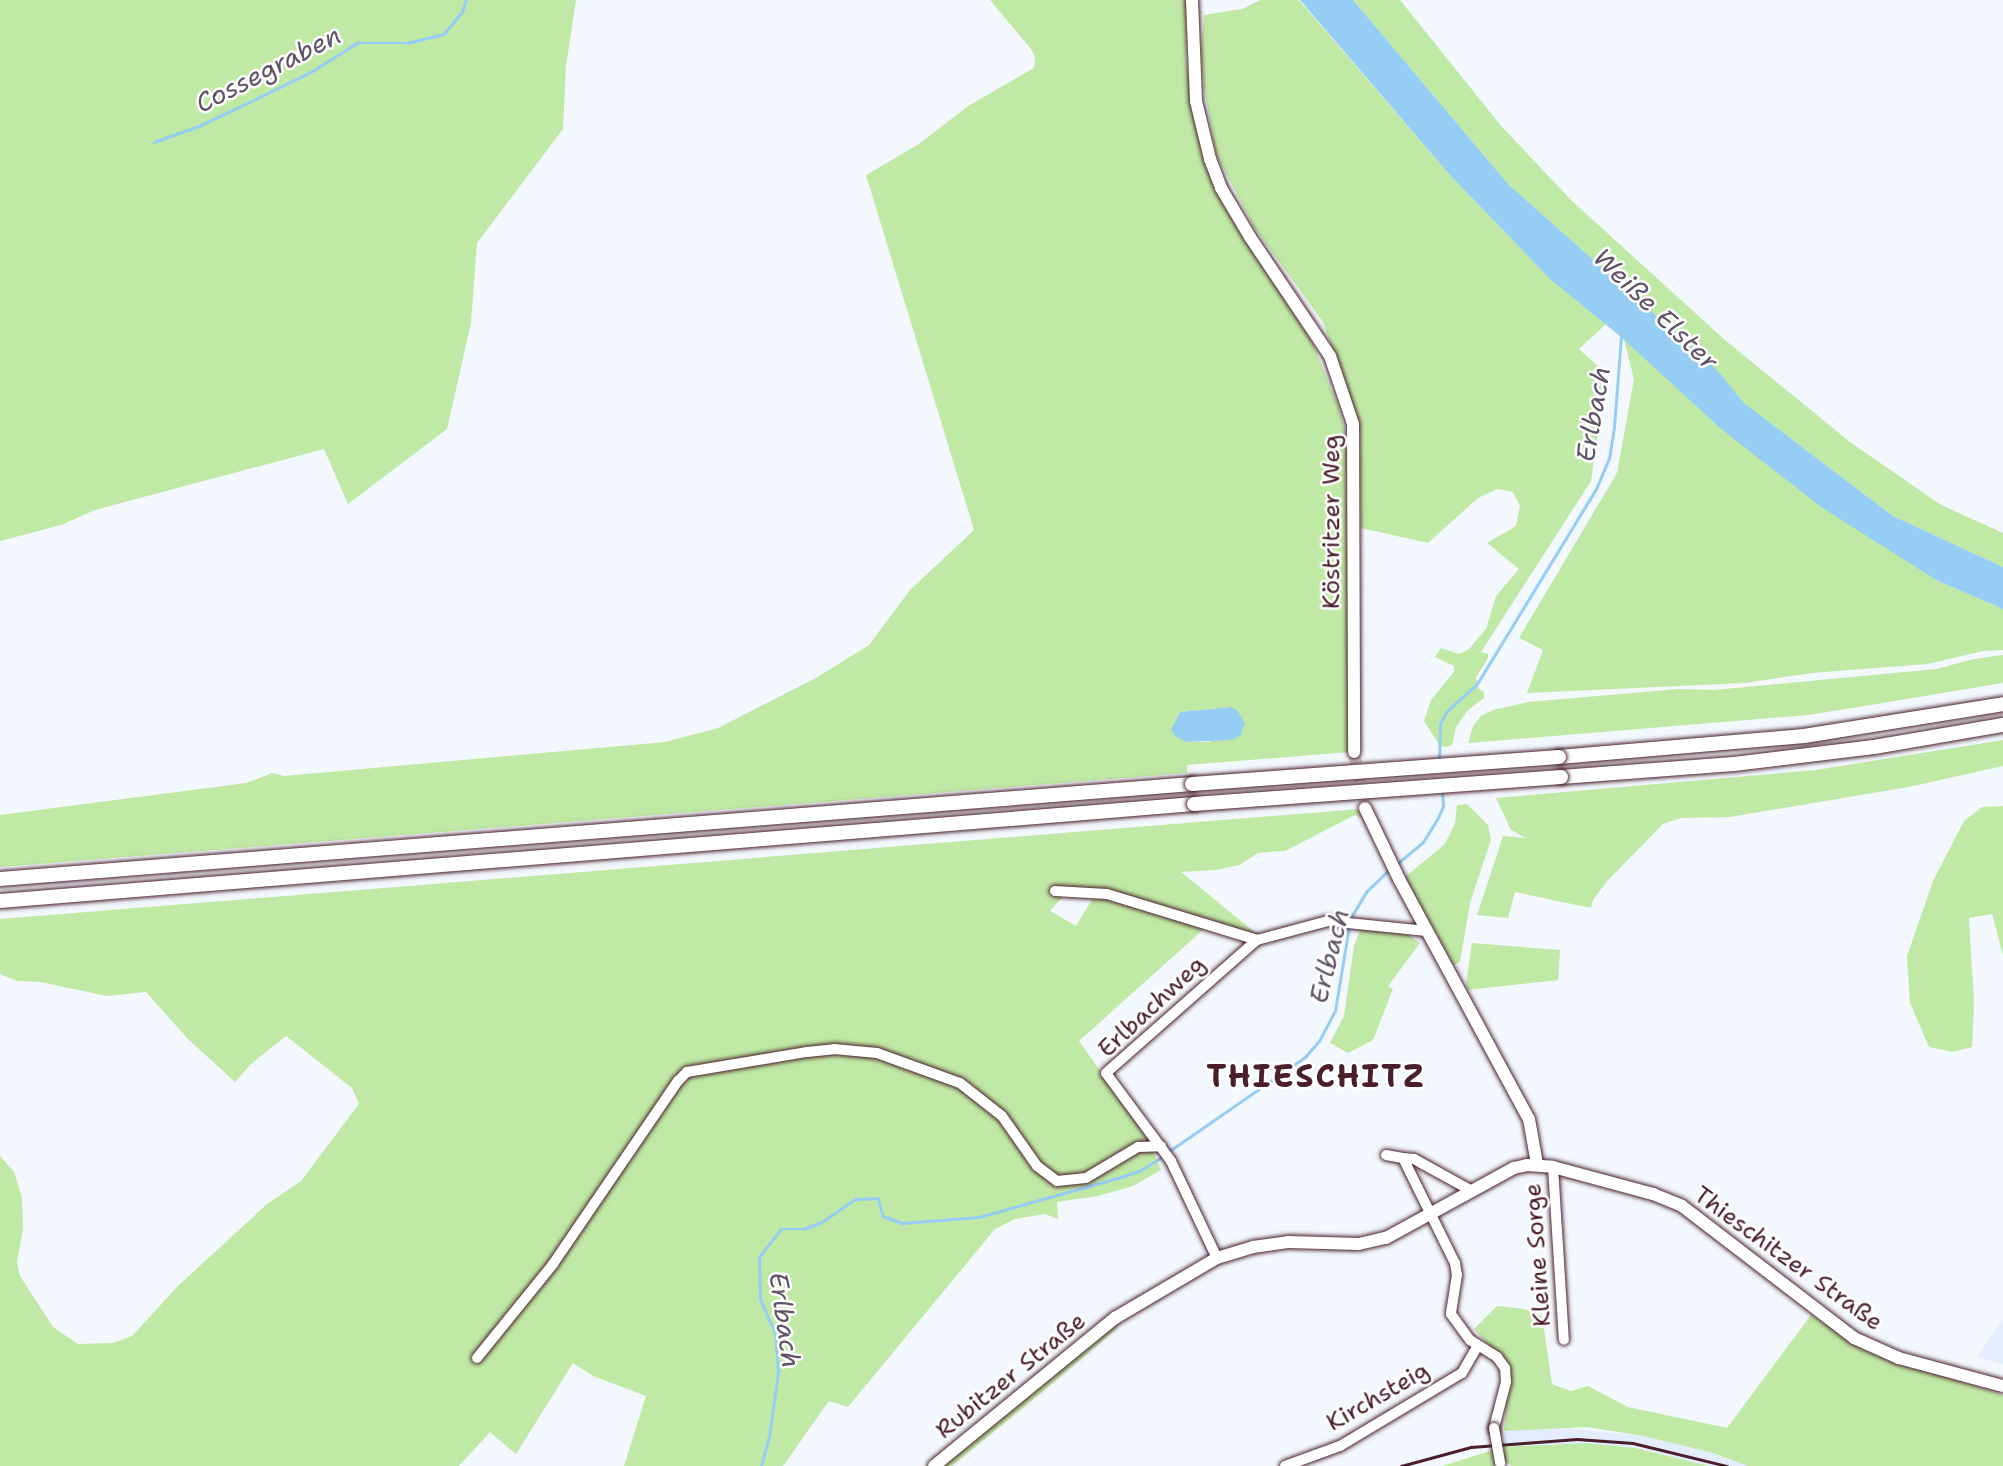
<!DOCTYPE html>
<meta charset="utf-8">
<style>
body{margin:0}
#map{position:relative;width:2003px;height:1466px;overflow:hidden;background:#f3f7fe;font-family:"Shantell Sans",sans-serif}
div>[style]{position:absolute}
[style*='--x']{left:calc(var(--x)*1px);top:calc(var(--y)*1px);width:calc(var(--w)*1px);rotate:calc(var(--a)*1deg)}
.built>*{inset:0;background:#e4edfd}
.green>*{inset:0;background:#c0e9a5}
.water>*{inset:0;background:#95cdf4}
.stream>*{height:2.5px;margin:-1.25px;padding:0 1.25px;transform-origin:1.25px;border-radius:1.25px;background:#95cdf4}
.major-tunnel>*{height:12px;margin-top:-6px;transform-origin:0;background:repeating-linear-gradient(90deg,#d1ccd4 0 12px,transparent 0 18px)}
.roads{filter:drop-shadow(0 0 2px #4a1f2b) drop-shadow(0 0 2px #4a1f2b)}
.minor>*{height:10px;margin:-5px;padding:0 5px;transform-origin:5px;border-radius:5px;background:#fff}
.major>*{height:12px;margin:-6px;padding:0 6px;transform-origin:6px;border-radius:6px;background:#fff}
.highway>*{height:14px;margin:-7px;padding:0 7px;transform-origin:7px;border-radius:7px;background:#fff}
.rail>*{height:2.5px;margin:-1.25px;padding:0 1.25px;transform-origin:1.25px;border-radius:1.25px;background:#4a1f2b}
.bridges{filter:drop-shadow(0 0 2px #4a1f2b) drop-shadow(0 0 2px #4a1f2b)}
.minor-bridge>*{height:10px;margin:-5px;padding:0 5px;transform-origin:5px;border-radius:5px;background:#fff}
.highway-bridge>*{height:14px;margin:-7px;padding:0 7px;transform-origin:7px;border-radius:7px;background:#fff}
span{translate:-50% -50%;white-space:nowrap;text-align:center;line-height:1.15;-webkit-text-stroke:5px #fff;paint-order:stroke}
.street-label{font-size:24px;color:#4a1f2b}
.water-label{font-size:26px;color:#605367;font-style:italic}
.district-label{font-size:32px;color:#4a1f2b;font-weight:700;letter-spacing:2px}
</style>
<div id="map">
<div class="built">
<i style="clip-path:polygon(2003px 1319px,2003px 1364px,1977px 1357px)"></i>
<i style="clip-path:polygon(1554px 1427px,1643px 1436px,1710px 1452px,1748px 1466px,1709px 1466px,1635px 1448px,1587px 1443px,1500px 1447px,1498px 1430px)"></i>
</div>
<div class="green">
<i style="clip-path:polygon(0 0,576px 0,566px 66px,563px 129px,477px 243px,471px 323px,447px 429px,348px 504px,324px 449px,95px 510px,61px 525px,0 541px)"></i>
<i style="clip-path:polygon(evenodd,990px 0,1186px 0,1186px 61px,1203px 155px,1305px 325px,1338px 405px,1347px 438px,1350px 752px,1187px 765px,1187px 773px,0 867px,0 815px,246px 783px,272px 773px,284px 776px,665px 742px,718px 728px,816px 678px,869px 645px,910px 590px,974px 530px,866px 175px,919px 144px,968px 106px,1034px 68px,1035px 57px,1031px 49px,990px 0,1231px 707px,1210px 742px,1188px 742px,1176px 737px,1180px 712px,1231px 707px)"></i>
<i style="clip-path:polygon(1261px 0,1299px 0,1449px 174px,1550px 279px,1606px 324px,1579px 349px,1602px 370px,1601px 409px,1591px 481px,1481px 652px,1488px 654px,1488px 658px,1476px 678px,1479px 689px,1484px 692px,1484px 698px,1468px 710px,1456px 727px,1452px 745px,1447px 747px,1440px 746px,1424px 721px,1431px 700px,1454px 672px,1454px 666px,1435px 657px,1441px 648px,1459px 654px,1468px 650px,1486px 629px,1496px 596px,1519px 569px,1487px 543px,1516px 526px,1520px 506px,1513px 492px,1497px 489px,1478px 498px,1428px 543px,1361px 528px,1360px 429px,1323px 322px,1254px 227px,1216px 154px,1204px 87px,1201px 51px,1204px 15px,1242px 9px)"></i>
<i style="clip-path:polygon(1353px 0,1400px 0,1502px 127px,1572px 201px,1725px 340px,1850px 442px,1941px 505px,2003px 533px,2003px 567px,1893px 516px,1744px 403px,1716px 370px,1508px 184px)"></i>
<i style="clip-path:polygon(1624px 339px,1720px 428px,1936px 580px,2003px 609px,2003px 650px,1983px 651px,1928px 664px,1812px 673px,1745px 683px,1527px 693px,1543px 650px,1519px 638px,1617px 473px,1634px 379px)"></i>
<i style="clip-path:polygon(2003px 655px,2003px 683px,1877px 704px,1808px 715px,1468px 743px,1473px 726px,1481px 716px,1493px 710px,1528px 702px,1679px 689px,1714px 690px,1936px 669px,1974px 659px)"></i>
<i style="clip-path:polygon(2003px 740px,2003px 766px,1909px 787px,1730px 817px,1681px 818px,1663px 824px,1608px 880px,1593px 900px,1591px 908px,1515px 892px,1508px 918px,1477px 915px,1503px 836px,1526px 838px,1511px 830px,1496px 798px,1816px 770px)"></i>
<i style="clip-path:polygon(1467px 804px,1488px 825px,1491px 840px,1470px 903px,1460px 962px,1454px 965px,1405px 877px,1445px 844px,1455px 823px,1457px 805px)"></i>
<i style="clip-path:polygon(2003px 806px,2003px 955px,1992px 914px,1969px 918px,1974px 1002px,1972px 1047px,1952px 1052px,1929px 1047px,1910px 1003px,1907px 956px,1933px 881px,1964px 821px,1982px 807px)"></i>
<i style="clip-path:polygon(1359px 809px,1361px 818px,1355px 815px,1285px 851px,1258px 853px,1239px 865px,1216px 870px,1181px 872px,1257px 934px,1107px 891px,1064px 895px,1050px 911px,1076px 926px,1093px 898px,1106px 897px,1205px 928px,1079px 1041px,1147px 1137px,1161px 1170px,1133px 1186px,1098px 1196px,1057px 1202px,1058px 1219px,1045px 1214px,1015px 1219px,995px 1229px,848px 1407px,829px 1401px,783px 1466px,624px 1466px,646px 1396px,593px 1376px,573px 1363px,516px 1454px,490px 1432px,459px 1466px,0 1466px,0 1156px,14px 1172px,22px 1197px,23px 1230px,17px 1262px,20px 1276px,53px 1327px,78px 1344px,113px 1343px,132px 1336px,178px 1286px,267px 1204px,301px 1181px,359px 1104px,352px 1088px,286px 1036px,251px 1064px,235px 1082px,188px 1039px,146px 992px,107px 996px,40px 982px,17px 981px,0 974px,0 919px)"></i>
<i style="clip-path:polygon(1361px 928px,1405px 932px,1420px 943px,1388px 986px,1393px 989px,1373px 1040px,1348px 1053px,1330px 1043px,1344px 1016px,1354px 946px)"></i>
<i style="clip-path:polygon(1472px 943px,1560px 950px,1558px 980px,1468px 990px,1466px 983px)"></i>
<i style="clip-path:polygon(1497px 1306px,1524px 1309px,1542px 1316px,1552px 1384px,1571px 1391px,1588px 1386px,1628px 1407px,1727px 1428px,1811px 1315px,1870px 1352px,2003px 1395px,2003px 1466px,1748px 1466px,1710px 1452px,1643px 1436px,1587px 1427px,1504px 1431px,1508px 1380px,1499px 1356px,1474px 1329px)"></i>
<i style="clip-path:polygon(1110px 1314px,1118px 1328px,1047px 1388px,952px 1466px,926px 1466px)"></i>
<i style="clip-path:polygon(1587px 1443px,1635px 1448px,1709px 1466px,1512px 1466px,1502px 1460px,1500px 1447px)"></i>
<i style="clip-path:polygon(1493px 1450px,1499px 1465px,1495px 1466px,1442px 1466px)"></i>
</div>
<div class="water">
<i style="clip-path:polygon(1300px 0,1353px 0,1508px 184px,1717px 370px,1744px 403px,1893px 516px,2003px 567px,2003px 609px,1936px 580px,1821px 507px,1720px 428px,1621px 337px,1550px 279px,1449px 174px)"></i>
<i style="clip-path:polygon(1231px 707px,1237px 710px,1245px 723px,1240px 736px,1231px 740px,1187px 742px,1176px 737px,1171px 730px,1180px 712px)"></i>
</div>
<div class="stream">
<i style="--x:154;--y:142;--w:48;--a:-19.6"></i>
<i style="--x:199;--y:126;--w:44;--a:-25.4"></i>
<i style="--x:239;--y:107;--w:78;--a:-25.9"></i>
<i style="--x:309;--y:73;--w:57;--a:-32"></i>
<i style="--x:357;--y:43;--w:50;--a:0"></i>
<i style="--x:407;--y:43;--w:38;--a:-14"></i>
<i style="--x:444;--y:34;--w:28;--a:-51"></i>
<i style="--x:462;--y:12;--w:13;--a:-72"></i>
<i style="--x:1439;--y:759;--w:35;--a:-88"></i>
<i style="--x:1440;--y:724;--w:15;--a:-62"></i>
<i style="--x:1447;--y:711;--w:40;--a:-42"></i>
<i style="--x:1477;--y:684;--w:228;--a:-58.6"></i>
<i style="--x:1596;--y:489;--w:33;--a:-67"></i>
<i style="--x:1609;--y:459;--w:32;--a:-81"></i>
<i style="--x:1614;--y:427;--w:92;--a:-85.6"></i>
<i style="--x:1397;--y:864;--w:34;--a:-40"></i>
<i style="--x:1423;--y:842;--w:28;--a:-58"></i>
<i style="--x:1438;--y:818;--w:13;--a:-67"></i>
<i style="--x:1443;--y:806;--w:16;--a:-94"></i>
<i style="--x:1350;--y:919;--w:31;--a:-59"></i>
<i style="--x:1366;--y:892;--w:32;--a:-44"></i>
<i style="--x:1168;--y:1152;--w:167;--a:-34.7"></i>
<i style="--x:1305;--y:1057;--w:21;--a:-49"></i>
<i style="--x:1319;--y:1041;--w:34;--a:-62"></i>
<i style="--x:1335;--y:1011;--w:86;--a:-80.6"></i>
<i style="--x:761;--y:1466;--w:30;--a:-75"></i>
<i style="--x:769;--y:1437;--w:66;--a:-82.1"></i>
<i style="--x:778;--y:1372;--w:39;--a:-94"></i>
<i style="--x:775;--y:1333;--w:37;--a:-114"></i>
<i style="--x:760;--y:1299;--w:42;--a:-91.4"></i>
<i style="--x:759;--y:1257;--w:36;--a:-52"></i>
<i style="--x:781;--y:1229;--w:22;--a:0"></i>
<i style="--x:803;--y:1229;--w:20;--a:-20"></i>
<i style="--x:822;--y:1222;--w:40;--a:-34.9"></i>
<i style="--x:855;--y:1199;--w:23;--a:-2"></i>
<i style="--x:878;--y:1198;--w:19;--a:74"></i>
<i style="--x:883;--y:1216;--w:20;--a:20"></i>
<i style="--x:902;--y:1223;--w:77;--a:-4.5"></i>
<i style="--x:979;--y:1217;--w:148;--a:-15.7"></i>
<i style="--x:1121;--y:1177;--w:21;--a:-19"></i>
<i style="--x:1141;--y:1170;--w:26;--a:-32"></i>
</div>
<div class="major-tunnel">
<i style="--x:1354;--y:752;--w:57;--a:78.9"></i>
</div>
<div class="roads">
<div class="minor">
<i style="--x:1055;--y:891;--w:52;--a:3.3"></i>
<i style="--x:1107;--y:894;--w:157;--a:17"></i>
<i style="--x:1257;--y:940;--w:73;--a:-15"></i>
<i style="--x:1328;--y:921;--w:99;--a:5.8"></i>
<i style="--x:1386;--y:1155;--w:17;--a:10"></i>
<i style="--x:1403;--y:1158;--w:117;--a:63.7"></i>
<i style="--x:1455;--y:1263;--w:12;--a:81"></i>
<i style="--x:1457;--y:1275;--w:39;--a:99"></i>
<i style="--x:1451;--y:1314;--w:32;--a:54"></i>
<i style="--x:1470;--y:1340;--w:32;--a:32"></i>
<i style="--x:1497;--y:1357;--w:14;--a:54"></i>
<i style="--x:1505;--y:1368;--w:14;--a:86"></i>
<i style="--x:1506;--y:1382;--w:48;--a:104.6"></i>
<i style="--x:1403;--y:1158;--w:11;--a:5"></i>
<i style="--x:1414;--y:1159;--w:66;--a:28.9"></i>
<i style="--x:1553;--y:1167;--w:173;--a:86.4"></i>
<i style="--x:1217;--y:1258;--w:107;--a:-115.4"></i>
<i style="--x:1171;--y:1161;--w:109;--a:-126.5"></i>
<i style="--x:1106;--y:1073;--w:201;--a:-41.4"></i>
<i style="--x:477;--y:1358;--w:121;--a:-51"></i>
<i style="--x:553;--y:1264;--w:222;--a:-55.7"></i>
<i style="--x:678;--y:1081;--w:13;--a:-45"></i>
<i style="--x:687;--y:1072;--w:122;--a:-9.5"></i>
<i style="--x:807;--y:1052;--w:27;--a:-6"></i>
<i style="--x:834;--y:1049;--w:43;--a:5.3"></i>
<i style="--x:877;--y:1053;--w:88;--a:19.9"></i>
<i style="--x:960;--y:1083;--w:53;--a:38.2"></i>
<i style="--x:1002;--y:1116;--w:61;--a:55"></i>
<i style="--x:1037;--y:1166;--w:25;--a:37"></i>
<i style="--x:1057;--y:1181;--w:29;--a:-6"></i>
<i style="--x:1086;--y:1178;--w:61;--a:-30.8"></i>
<i style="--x:1138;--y:1147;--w:23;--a:-2"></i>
<i style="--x:1285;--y:1466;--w:59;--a:-20"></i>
<i style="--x:1340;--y:1446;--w:142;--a:-30.9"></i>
<i style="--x:1462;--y:1373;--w:30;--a:-60"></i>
</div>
<div class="major">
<i style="--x:1192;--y:0;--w:101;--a:87.7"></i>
<i style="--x:1196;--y:101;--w:60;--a:76.4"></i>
<i style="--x:1210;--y:159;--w:31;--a:69"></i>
<i style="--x:1221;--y:188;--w:57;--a:59.4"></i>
<i style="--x:1250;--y:237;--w:143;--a:56.1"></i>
<i style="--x:1330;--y:356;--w:72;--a:71.3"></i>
<i style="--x:1353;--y:424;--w:328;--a:89.8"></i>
<i style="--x:1365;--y:808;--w:79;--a:64.4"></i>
<i style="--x:1399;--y:879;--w:273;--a:61.6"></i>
<i style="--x:1529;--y:1119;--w:46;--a:79.9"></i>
<i style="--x:934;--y:1466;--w:234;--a:-39.3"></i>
<i style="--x:1115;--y:1318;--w:118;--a:-30.5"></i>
<i style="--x:1217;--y:1258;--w:38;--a:-17"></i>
<i style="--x:1253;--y:1247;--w:35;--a:-8"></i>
<i style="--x:1288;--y:1242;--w:71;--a:1.6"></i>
<i style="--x:1359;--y:1244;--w:28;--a:-13"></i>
<i style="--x:1386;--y:1238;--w:146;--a:-28.7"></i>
<i style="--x:1514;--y:1168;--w:13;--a:-13"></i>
<i style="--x:1527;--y:1165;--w:26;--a:4"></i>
<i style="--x:1553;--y:1167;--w:104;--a:15.1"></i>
<i style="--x:1653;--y:1194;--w:31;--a:22"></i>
<i style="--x:1682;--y:1206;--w:217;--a:37.5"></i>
<i style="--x:1854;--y:1338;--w:49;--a:24"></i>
<i style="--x:1899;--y:1358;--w:108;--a:15.1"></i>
</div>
<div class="highway">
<i style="--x:1559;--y:757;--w:246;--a:-4.9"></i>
<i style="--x:1804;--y:736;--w:202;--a:-9.1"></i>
<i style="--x:1561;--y:777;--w:173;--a:-4.3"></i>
<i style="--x:1734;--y:764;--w:141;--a:-6.9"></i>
<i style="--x:1874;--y:747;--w:131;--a:-9.7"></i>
<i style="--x:0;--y:879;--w:1196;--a:-4.56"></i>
<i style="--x:0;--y:901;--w:1198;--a:-4.64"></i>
</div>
</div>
<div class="rail">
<i style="--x:1401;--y:1466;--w:73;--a:-15.2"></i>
<i style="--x:1471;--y:1447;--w:106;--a:-4.3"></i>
<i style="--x:1577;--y:1439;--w:56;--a:4.1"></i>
<i style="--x:1633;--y:1443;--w:97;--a:13.7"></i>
</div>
<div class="bridges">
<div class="minor-bridge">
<i style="--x:1494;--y:1428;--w:36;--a:80"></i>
</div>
<div class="highway-bridge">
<i style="--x:1192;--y:784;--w:368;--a:-4.2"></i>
<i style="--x:1194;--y:804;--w:368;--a:-4.2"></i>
</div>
</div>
<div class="street-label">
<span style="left:1332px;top:522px;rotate:-90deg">Köstritzer Weg</span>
<span style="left:1152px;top:1007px;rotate:-43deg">Erlbachweg</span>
<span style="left:1538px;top:1255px;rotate:-94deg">Kleine Sorge</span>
<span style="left:1788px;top:1259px;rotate:36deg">Thieschitzer Straße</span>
<span style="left:1011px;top:1376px;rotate:-39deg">Rubitzer Straße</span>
<span style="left:1378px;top:1397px;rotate:-30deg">Kirchsteig</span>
</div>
<div class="water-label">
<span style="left:268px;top:69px;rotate:-27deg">Cossegraben</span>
<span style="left:1656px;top:309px;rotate:44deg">Weiße Elster</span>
<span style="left:1593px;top:414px;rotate:-80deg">Erlbach</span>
<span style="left:1329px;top:956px;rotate:-76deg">Erlbach</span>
<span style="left:785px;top:1320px;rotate:82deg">Erlbach</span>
</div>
<div class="district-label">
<span style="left:1316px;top:1076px">THIESCHITZ</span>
</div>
</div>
